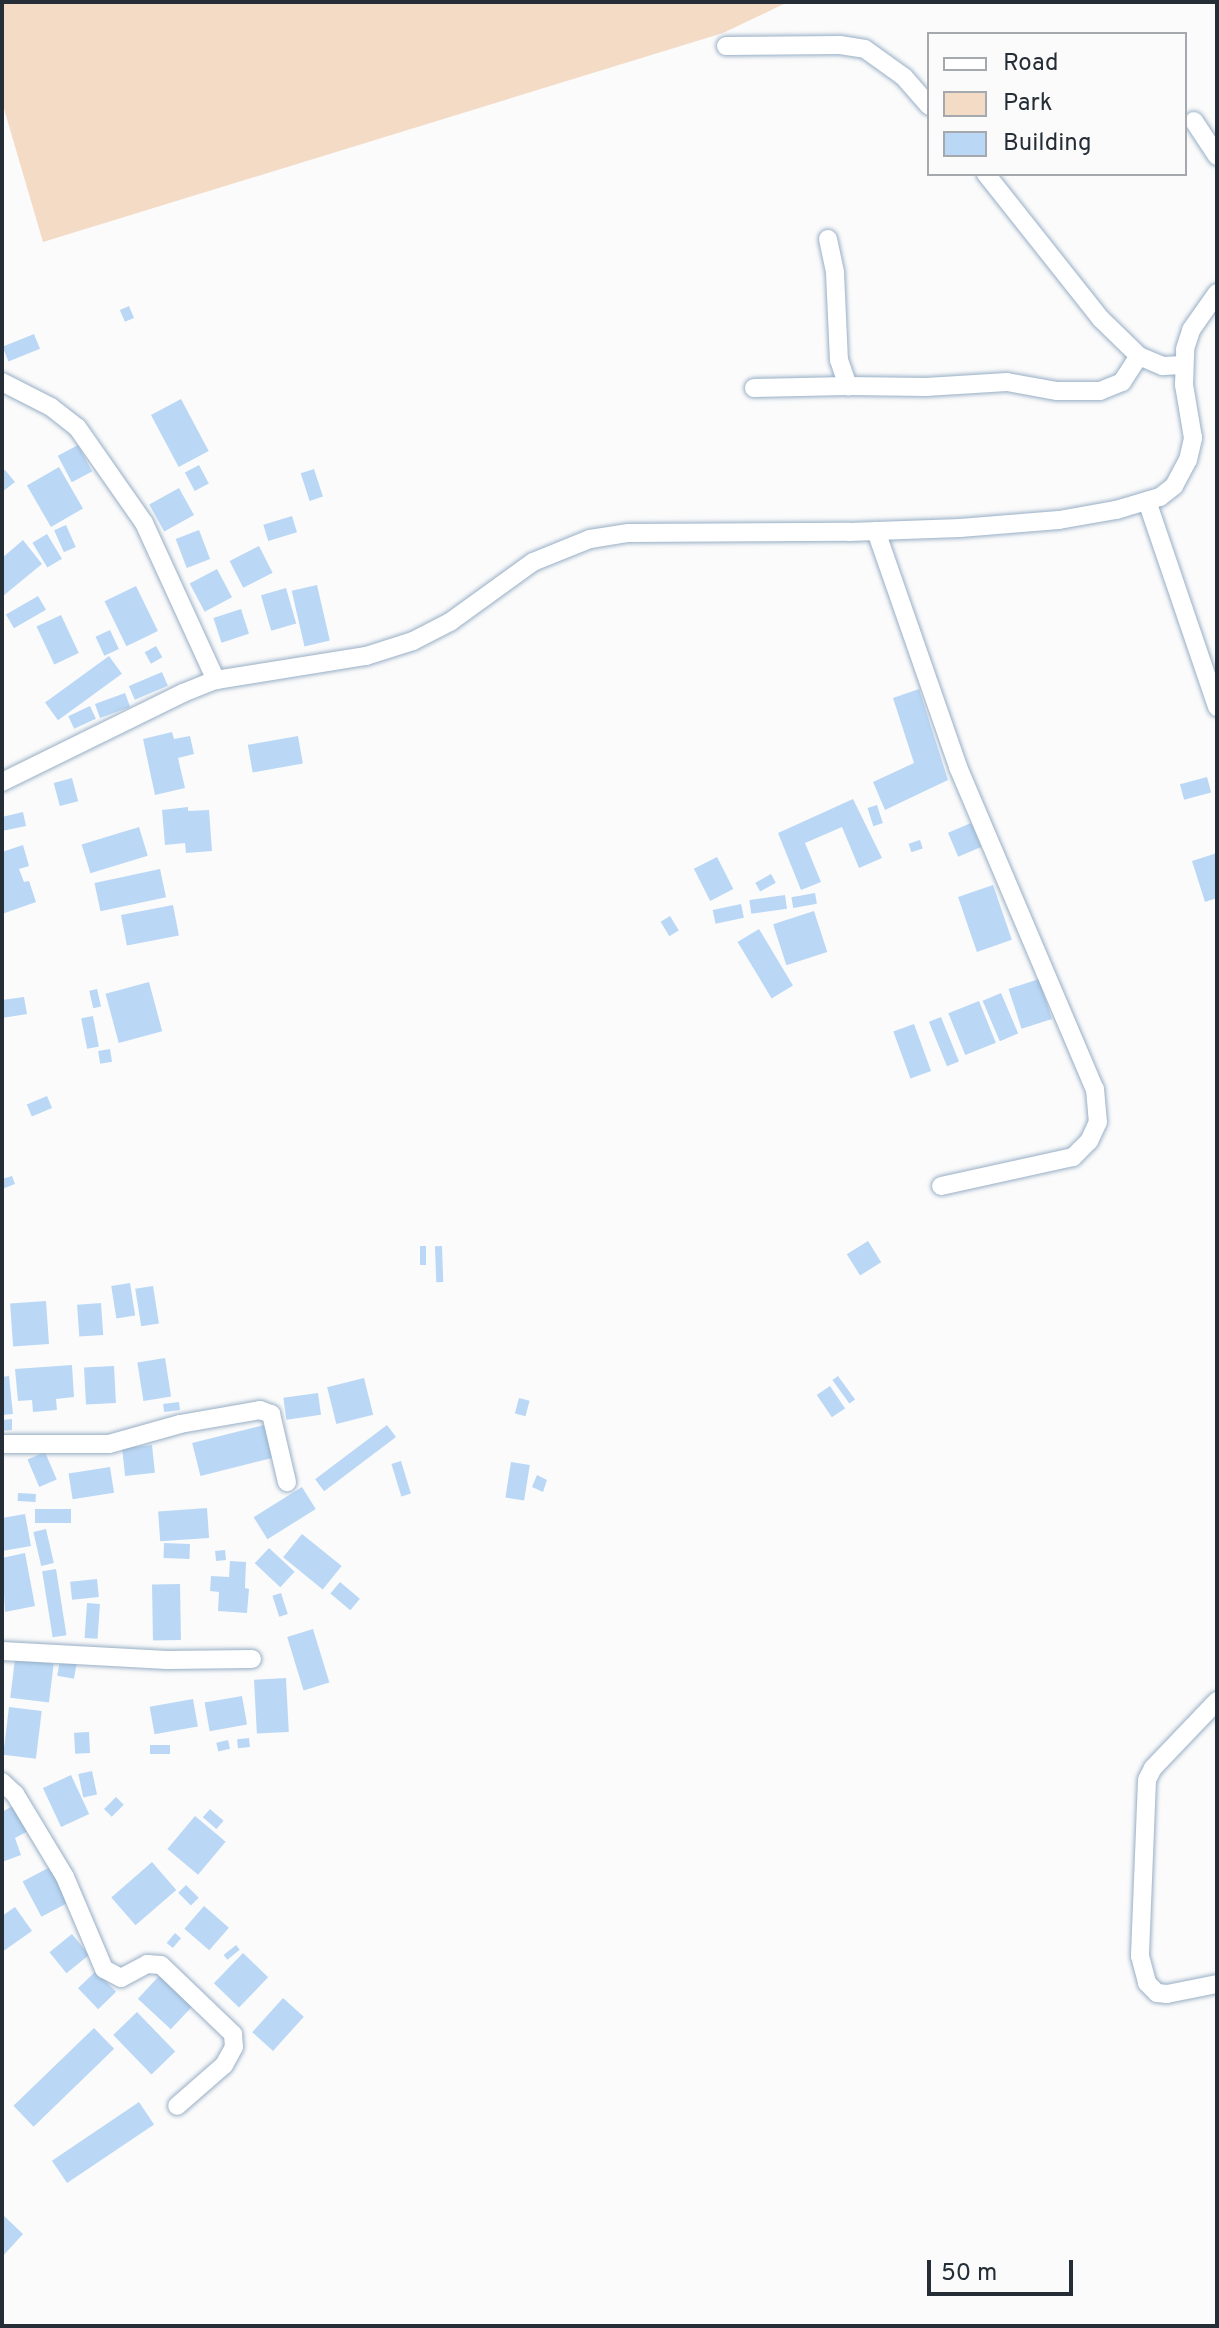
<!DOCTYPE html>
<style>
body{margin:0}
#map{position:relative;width:1219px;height:2328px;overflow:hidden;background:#fbfbfb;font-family:Overpass,sans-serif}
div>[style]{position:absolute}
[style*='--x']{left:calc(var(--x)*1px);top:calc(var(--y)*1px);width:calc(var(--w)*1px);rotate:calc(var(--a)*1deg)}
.green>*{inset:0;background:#f4dbc6}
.building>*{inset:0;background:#bad8f6;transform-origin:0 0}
.roads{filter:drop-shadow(0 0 2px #97aec5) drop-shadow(0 0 2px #97aec5)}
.street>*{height:18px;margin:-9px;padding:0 9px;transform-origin:9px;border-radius:9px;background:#fff}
span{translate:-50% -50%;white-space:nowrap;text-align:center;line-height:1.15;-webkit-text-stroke:7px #fbfbfb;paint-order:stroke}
.frame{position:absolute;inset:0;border:4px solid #252e37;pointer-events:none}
.legend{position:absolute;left:927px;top:32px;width:260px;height:144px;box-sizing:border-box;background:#fbfbfb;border:2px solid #a5a9ad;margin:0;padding:10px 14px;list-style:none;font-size:24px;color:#252e37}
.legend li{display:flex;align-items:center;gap:16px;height:40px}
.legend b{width:40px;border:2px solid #a5a9ad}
.scale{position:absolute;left:927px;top:2260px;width:146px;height:36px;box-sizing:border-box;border:4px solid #252e37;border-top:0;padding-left:10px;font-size:24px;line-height:28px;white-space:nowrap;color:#252e37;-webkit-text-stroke:6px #fbfbfb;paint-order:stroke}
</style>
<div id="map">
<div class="green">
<i style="clip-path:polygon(2px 2px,788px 2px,723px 33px,43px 242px,2px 102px)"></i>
</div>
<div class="building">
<i style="left:129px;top:306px;width:13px;height:10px;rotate:67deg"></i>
<i style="left:34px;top:334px;width:16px;height:34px;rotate:68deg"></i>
<i style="left:181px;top:399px;width:59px;height:34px;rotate:62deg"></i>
<i style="left:78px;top:445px;width:30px;height:23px;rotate:62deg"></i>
<i style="left:199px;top:465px;width:21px;height:16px;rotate:62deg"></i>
<i style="left:59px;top:467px;width:48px;height:37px;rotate:60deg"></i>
<i style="left:314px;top:469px;width:29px;height:14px;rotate:72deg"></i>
<i style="clip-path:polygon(5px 470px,15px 482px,2px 492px,2px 472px)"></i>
<i style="left:179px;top:488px;width:31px;height:34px;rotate:61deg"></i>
<i style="left:292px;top:516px;width:17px;height:30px;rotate:73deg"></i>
<i style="left:66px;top:525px;width:24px;height:13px;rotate:66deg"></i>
<i style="left:199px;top:530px;width:31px;height:25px;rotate:69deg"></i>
<i style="left:47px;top:534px;width:29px;height:17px;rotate:59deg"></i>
<i style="clip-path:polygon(23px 540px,42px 564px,3px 596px,2px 558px)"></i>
<i style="left:259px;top:546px;width:30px;height:33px;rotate:63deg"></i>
<i style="left:217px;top:569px;width:32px;height:31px;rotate:62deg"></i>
<i style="left:317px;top:585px;width:57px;height:26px;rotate:77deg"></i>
<i style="left:136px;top:586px;width:50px;height:35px;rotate:64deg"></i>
<i style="left:286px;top:588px;width:37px;height:26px;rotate:74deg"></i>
<i style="left:38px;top:596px;width:16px;height:37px;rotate:60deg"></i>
<i style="left:241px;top:609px;width:26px;height:29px;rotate:72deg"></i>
<i style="left:61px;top:615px;width:42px;height:27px;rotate:65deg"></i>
<i style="left:110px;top:630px;width:21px;height:16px;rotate:65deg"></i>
<i style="left:156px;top:646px;width:13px;height:13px;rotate:61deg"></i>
<i style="left:109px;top:656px;width:22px;height:79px;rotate:54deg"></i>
<i style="left:162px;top:672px;width:15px;height:36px;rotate:67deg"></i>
<i style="clip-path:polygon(919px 689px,948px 780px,885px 810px,873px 782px,914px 763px,893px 698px)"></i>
<i style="left:125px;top:693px;width:15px;height:32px;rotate:70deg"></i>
<i style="left:90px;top:706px;width:14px;height:24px;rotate:65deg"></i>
<i style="clip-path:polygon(172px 732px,174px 739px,190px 736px,194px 754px,178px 758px,185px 788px,155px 795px,143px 739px)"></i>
<i style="left:298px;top:736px;width:28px;height:51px;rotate:80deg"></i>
<i style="left:1207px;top:777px;width:16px;height:28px;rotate:75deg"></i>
<i style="left:72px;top:778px;width:24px;height:19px;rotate:75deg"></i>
<i style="clip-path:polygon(853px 799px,882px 858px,859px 868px,842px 827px,805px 843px,821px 882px,801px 890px,778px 833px)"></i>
<i style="left:877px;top:805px;width:19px;height:10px;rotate:72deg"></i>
<i style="clip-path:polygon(188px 807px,188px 811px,209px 810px,212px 851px,186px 853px,185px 843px,165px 845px,162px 810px)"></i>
<i style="clip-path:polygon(23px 812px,26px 826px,2px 831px,2px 817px)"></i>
<i style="left:971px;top:823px;width:26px;height:25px;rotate:67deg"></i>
<i style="left:139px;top:827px;width:30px;height:60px;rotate:73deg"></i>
<i style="left:920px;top:840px;width:9px;height:12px;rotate:72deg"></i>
<i style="clip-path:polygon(23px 845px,29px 866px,19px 869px,24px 882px,29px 881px,36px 902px,2px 914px,2px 852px)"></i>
<i style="clip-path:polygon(1217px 853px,1217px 898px,1205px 902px,1192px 861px)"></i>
<i style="left:717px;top:857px;width:36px;height:26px;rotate:63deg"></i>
<i style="left:160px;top:869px;width:29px;height:67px;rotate:78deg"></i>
<i style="left:771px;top:874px;width:10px;height:18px;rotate:61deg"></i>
<i style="left:993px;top:885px;width:58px;height:37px;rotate:71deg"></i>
<i style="left:815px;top:893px;width:11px;height:24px;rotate:80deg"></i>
<i style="left:785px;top:895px;width:14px;height:36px;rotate:82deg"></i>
<i style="left:741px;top:904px;width:14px;height:29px;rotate:78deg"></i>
<i style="left:173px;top:905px;width:31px;height:53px;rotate:79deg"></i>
<i style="left:814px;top:911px;width:43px;height:43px;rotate:72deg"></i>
<i style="left:670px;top:916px;width:17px;height:11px;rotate:59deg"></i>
<i style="left:759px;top:929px;width:66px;height:25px;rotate:59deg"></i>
<i style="left:1039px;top:979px;width:42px;height:32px;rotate:72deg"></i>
<i style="left:149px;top:982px;width:51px;height:45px;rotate:75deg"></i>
<i style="left:97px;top:989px;width:18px;height:8px;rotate:77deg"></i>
<i style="left:1001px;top:993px;width:44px;height:20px;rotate:67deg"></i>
<i style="clip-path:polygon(24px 997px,27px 1014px,2px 1018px,2px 1000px)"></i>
<i style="left:979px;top:1001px;width:45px;height:33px;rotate:68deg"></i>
<i style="left:93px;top:1016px;width:31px;height:12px;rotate:79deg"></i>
<i style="left:941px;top:1017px;width:48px;height:13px;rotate:68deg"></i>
<i style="left:914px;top:1024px;width:50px;height:22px;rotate:70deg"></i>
<i style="left:110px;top:1049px;width:13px;height:12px;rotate:81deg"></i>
<i style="left:47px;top:1096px;width:13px;height:22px;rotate:67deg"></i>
<i style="clip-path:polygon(12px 1176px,15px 1184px,2px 1189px,2px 1179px)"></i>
<i style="left:868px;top:1241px;width:25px;height:25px;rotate:58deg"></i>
<i style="left:420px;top:1246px;width:6px;height:19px"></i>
<i style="left:442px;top:1246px;width:36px;height:7px;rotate:88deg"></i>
<i style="left:130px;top:1283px;width:33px;height:19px;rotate:81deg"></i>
<i style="left:153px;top:1286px;width:38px;height:18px;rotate:81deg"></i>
<i style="left:46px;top:1301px;width:43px;height:36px;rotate:86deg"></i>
<i style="left:101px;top:1303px;width:32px;height:24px;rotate:86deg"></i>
<i style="left:165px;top:1358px;width:39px;height:28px;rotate:81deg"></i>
<i style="clip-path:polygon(72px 1365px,74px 1397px,56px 1399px,57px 1410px,33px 1412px,32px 1400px,18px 1401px,15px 1369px)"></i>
<i style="left:114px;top:1366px;width:37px;height:30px;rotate:87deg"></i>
<i style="clip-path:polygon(9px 1376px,13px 1414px,2px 1415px,2px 1377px)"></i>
<i style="left:838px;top:1376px;width:29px;height:7px;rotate:54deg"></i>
<i style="left:364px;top:1378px;width:38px;height:38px;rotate:76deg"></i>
<i style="left:830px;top:1386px;width:27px;height:16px;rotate:56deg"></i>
<i style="left:318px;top:1393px;width:22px;height:35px;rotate:82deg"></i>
<i style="left:519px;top:1398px;width:11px;height:16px;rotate:15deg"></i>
<i style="left:179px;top:1402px;width:8px;height:16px;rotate:83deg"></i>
<i style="clip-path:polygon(12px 1419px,12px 1430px,2px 1431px,2px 1420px)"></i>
<i style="left:264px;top:1425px;width:34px;height:74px;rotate:76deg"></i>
<i style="left:387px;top:1425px;width:15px;height:90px;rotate:53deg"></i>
<i style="left:152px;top:1445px;width:28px;height:30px;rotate:84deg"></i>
<i style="left:45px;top:1452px;width:30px;height:19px;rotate:67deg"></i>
<i style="left:401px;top:1461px;width:34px;height:10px;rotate:73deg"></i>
<i style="left:511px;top:1462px;width:19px;height:36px;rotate:9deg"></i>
<i style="left:110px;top:1467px;width:26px;height:42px;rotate:81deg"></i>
<i style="clip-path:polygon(537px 1475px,547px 1480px,543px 1492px,532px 1487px)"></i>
<i style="left:302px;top:1487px;width:26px;height:57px;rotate:58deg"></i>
<i style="left:18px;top:1493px;width:18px;height:8px;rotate:3deg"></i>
<i style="left:207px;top:1508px;width:30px;height:49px;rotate:86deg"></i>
<i style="left:35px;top:1509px;width:36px;height:14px"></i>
<i style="clip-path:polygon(25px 1514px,31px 1546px,2px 1551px,2px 1518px)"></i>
<i style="left:46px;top:1529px;width:35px;height:13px;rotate:77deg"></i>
<i style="left:302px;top:1534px;width:51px;height:30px;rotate:39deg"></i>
<i style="left:164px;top:1543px;width:26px;height:15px;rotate:2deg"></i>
<i style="left:269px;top:1548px;width:35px;height:21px;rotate:43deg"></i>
<i style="left:225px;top:1550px;width:10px;height:10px;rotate:84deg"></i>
<i style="clip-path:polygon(25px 1553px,35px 1606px,5px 1612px,2px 1558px)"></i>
<i style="clip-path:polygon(230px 1561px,246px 1562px,245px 1588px,249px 1589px,247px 1613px,218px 1611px,219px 1592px,210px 1591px,211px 1576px,229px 1577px)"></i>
<i style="left:56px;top:1569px;width:67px;height:14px;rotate:81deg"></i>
<i style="left:97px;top:1579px;width:18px;height:27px;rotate:84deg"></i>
<i style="left:340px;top:1582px;width:26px;height:15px;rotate:40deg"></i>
<i style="left:180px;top:1584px;width:56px;height:28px;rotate:89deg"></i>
<i style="left:281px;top:1593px;width:22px;height:9px;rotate:72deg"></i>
<i style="left:87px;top:1603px;width:13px;height:35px;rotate:4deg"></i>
<i style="left:313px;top:1629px;width:56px;height:27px;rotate:73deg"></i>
<i style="left:15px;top:1659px;width:39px;height:39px;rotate:7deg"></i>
<i style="left:60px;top:1660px;width:17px;height:16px;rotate:10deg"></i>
<i style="left:286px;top:1678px;width:54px;height:32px;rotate:87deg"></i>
<i style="left:242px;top:1696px;width:29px;height:38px;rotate:80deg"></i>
<i style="left:193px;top:1699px;width:28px;height:44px;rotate:80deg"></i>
<i style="left:9px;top:1707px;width:33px;height:48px;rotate:7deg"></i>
<i style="left:89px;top:1732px;width:21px;height:15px;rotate:87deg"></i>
<i style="left:249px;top:1738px;width:9px;height:12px;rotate:84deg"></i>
<i style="left:228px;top:1740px;width:9px;height:12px;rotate:77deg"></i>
<i style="left:150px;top:1745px;width:20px;height:9px"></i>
<i style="left:92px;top:1771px;width:24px;height:14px;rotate:78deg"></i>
<i style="left:71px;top:1775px;width:43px;height:31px;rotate:65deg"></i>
<i style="left:116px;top:1797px;width:11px;height:17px;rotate:45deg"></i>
<i style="clip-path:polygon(16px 1804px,30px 1830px,15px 1838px,21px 1855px,2px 1862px,2px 1812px)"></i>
<i style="left:210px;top:1809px;width:18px;height:11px;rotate:41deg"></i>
<i style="left:195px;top:1816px;width:40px;height:43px;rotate:40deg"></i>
<i style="left:152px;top:1862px;width:37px;height:54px;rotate:49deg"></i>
<i style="left:50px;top:1867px;width:40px;height:31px;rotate:62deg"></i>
<i style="left:186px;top:1885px;width:18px;height:11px;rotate:45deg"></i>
<i style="left:204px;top:1906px;width:33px;height:30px;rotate:41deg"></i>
<i style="clip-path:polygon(15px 1907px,32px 1931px,2px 1952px,2px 1916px)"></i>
<i style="left:175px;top:1933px;width:8px;height:13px;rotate:40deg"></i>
<i style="left:72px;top:1934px;width:27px;height:29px;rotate:51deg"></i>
<i style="left:236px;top:1945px;width:6px;height:16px;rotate:51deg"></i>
<i style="left:243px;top:1953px;width:35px;height:42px;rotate:44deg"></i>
<i style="left:96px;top:1971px;width:29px;height:25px;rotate:46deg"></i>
<i style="left:159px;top:1976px;width:45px;height:31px;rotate:43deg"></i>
<i style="left:283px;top:1998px;width:28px;height:46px;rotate:42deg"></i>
<i style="left:137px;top:2012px;width:55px;height:33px;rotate:46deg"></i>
<i style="left:94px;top:2028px;width:29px;height:112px;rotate:46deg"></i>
<i style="left:139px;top:2102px;width:27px;height:105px;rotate:56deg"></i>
<i style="clip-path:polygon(2px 2214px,23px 2234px,2px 2257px)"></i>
</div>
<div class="roads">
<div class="street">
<i style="--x:726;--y:46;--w:114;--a:-0.5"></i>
<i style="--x:840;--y:45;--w:25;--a:9"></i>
<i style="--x:865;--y:49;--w:48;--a:35.7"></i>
<i style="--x:904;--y:77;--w:38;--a:49"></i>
<i style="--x:1194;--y:121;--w:42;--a:56.7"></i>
<i style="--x:986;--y:174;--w:185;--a:51.6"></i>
<i style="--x:1101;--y:319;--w:53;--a:44.2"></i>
<i style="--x:1139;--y:356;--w:26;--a:23"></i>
<i style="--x:1163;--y:366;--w:20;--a:-3"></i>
<i style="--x:828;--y:239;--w:35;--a:78"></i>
<i style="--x:835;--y:273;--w:87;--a:87.4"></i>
<i style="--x:839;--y:360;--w:28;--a:71"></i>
<i style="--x:848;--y:386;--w:78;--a:0.7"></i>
<i style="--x:926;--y:387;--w:81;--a:-3.5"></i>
<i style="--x:1007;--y:382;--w:51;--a:10.2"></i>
<i style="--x:1057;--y:391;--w:43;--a:0"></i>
<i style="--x:1100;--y:391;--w:24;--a:-22"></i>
<i style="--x:1122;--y:382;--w:31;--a:-57"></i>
<i style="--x:2;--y:382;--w:55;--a:27"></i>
<i style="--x:51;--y:407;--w:33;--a:38"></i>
<i style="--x:77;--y:427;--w:117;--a:55.1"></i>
<i style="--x:144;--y:523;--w:173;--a:65.4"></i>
<i style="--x:754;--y:388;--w:94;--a:-1.2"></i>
<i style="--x:1147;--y:501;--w:218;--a:71.2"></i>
<i style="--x:876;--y:531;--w:250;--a:70.8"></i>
<i style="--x:958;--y:767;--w:350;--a:67"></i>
<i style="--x:1095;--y:1089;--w:33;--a:85"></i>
<i style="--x:1098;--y:1122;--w:21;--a:115"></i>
<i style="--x:1089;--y:1141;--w:23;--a:135"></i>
<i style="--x:1073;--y:1157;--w:135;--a:167.6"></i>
<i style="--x:2;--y:782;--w:202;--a:-26.2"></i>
<i style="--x:183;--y:693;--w:35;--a:-22"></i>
<i style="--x:216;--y:680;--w:152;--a:-9.1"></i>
<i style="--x:366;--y:656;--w:49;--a:-17.7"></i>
<i style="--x:413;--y:641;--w:42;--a:-27.2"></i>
<i style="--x:450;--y:622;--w:102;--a:-35.9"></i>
<i style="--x:533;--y:562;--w:61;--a:-22"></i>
<i style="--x:590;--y:539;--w:39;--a:-9"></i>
<i style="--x:629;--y:533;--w:220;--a:-0.3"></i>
<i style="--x:849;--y:532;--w:111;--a:-2.1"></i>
<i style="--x:960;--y:528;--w:99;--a:-4.6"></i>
<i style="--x:1059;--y:520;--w:58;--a:-10"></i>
<i style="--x:1116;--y:510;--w:46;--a:-16.5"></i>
<i style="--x:1160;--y:497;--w:18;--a:-38"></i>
<i style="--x:1174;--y:486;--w:30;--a:-62"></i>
<i style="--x:1188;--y:460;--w:23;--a:-77"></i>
<i style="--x:1193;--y:438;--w:54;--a:-99.6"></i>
<i style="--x:1184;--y:385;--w:36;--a:-88"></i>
<i style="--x:1185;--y:349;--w:20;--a:-72"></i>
<i style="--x:1191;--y:330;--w:45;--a:-54.9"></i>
<i style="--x:2;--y:1444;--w:107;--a:0"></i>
<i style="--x:109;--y:1444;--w:74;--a:-15.7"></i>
<i style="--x:180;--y:1424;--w:81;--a:-9.9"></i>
<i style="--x:260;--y:1410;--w:12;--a:20"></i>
<i style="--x:271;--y:1414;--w:70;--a:76.8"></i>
<i style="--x:2;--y:1651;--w:165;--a:3.1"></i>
<i style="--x:167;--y:1660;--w:85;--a:-0.7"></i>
<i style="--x:1217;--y:1701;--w:93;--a:133.7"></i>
<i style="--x:1153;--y:1768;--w:13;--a:117"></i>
<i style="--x:1147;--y:1780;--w:176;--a:92.3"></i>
<i style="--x:1140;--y:1956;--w:28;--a:75"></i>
<i style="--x:1147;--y:1983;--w:14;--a:45"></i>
<i style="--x:1157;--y:1993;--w:10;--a:6"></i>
<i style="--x:1167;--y:1994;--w:51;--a:-11.3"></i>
<i style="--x:2;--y:1782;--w:18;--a:43"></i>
<i style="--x:15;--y:1794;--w:97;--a:58.9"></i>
<i style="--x:65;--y:1877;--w:100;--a:67"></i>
<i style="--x:104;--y:1969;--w:19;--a:28"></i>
<i style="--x:121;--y:1978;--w:30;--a:-28"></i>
<i style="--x:147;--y:1964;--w:14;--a:4"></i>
<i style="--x:161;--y:1965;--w:100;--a:43.8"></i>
<i style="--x:233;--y:2034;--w:13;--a:86"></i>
<i style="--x:234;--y:2047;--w:21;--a:119"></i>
<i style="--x:224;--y:2065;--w:62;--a:138.9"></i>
</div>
</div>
<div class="frame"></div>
<ul class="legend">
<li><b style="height:10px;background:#fff"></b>Road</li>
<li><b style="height:22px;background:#f4dbc6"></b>Park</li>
<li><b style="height:22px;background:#bad8f6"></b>Building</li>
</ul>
<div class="scale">50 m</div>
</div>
